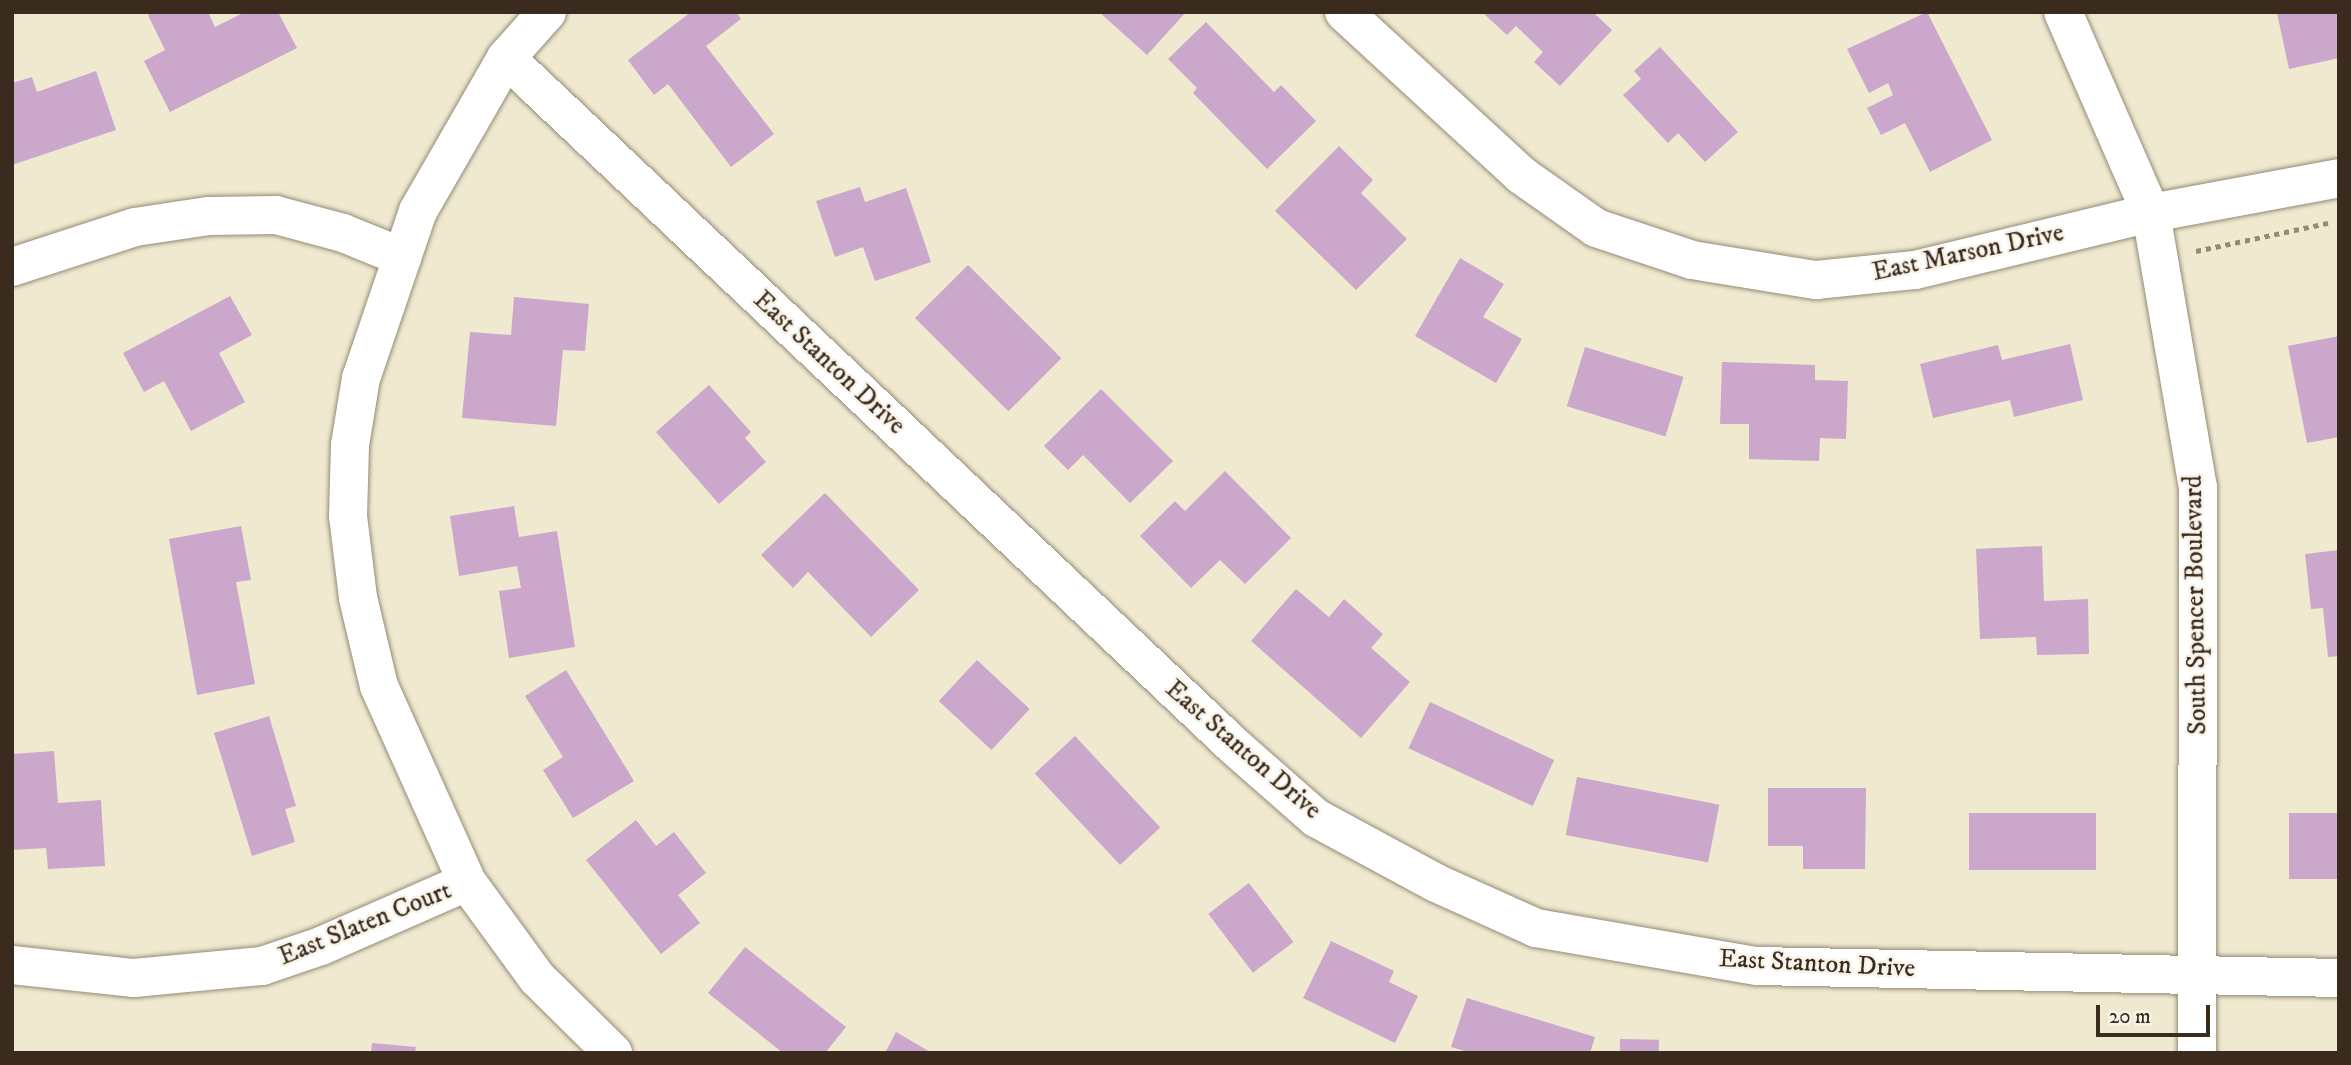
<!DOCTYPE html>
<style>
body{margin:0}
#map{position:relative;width:2351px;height:1065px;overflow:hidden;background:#efe9d0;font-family:"IM FELL DW Pica",serif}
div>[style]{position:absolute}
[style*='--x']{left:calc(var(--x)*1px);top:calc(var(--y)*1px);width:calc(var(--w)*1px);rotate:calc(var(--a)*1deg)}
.building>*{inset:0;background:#cba7cb;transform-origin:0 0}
.path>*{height:4.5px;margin-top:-2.25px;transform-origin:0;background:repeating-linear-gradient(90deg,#958a77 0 5px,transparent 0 10px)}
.roads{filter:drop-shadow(0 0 2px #958a77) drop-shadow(0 0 2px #958a77)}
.minor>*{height:38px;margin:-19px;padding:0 19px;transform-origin:19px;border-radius:19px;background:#fff}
span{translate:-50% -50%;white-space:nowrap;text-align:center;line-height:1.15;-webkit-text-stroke:5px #f7f3e8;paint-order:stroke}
.street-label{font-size:26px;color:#3b2a1e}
.frame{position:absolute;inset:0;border:14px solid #3b2a1e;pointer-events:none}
.scale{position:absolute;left:2096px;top:1005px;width:114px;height:32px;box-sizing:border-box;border:4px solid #3b2a1e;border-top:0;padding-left:9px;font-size:21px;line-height:24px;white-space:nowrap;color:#3b2a1e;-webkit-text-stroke:5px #f7f3e8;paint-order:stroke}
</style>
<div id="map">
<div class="building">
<i style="clip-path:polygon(153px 12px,208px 12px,215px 27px,245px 12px,278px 12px,297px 48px,170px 112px,144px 61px,165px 50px,148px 15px)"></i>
<i style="clip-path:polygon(691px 12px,736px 12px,741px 19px,706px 46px,774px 134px,731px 167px,668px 84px,654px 95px,628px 60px)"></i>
<i style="clip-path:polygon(1099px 12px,1186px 12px,1147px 55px)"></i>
<i style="clip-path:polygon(1482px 12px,1593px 12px,1612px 30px,1560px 86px,1534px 62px,1543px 52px,1516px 26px,1507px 35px)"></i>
<i style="clip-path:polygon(1927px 12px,1992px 140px,1930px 172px,1905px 123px,1881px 135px,1867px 108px,1893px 95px,1888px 83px,1869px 93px,1847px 49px)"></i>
<i style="clip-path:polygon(2339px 12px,2339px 58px,2289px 69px,2277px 13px)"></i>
<i style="clip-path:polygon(1206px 22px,1274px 92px,1281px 85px,1316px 121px,1267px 169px,1193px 93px,1197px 88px,1168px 59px)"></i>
<i style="clip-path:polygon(1660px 47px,1738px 132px,1705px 162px,1678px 133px,1668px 143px,1623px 95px,1641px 79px,1634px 71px)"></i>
<i style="clip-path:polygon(96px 71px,116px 130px,12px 165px,12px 83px,32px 77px,37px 92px)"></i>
<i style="clip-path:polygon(1339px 146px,1373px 180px,1361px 193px,1407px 239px,1356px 290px,1275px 211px)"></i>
<i style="clip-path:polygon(860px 187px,865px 202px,906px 188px,931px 262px,875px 281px,863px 247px,835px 257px,816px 201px)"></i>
<i style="clip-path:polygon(1460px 258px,1504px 284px,1483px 317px,1522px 339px,1496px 383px,1415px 336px)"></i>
<i style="left:968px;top:265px;width:132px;height:75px;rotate:45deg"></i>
<i style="clip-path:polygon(230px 296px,252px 335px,219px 353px,245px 402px,191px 431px,164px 381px,144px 392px,123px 353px)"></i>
<i style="clip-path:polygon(514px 297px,589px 304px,585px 351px,563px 350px,556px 426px,462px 418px,470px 332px,511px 335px)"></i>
<i style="clip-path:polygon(2339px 336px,2339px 437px,2307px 443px,2288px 346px)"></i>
<i style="clip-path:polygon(2070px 344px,2083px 400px,2014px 417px,2010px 400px,1933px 418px,1920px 364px,1998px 345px,2002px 360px)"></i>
<i style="left:1585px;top:347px;width:103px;height:62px;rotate:17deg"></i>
<i style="clip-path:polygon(1722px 362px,1815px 365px,1815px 380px,1848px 381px,1846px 439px,1820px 438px,1819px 461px,1749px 459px,1749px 424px,1720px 424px)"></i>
<i style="clip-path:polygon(709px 385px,751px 432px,745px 438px,766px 462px,719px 504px,656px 432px)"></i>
<i style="clip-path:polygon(1101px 389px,1173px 461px,1130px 503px,1083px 455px,1068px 470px,1044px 446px)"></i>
<i style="clip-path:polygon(1225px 471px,1291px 538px,1245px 584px,1220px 560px,1191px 588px,1140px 536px,1175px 501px,1185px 511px)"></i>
<i style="clip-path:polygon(825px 493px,919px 590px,871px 637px,808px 572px,793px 588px,761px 555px)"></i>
<i style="clip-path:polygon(514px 506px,519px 537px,557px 531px,575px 647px,509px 658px,499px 591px,521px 588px,517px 566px,459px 576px,450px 516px)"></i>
<i style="clip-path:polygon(241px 526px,251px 580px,236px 582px,255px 684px,197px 695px,169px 539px)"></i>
<i style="clip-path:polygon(2042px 546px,2044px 601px,2088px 599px,2089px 654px,2037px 655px,2036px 637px,1980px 639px,1976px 549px)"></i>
<i style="clip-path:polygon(2339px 550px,2339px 656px,2328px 657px,2323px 608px,2311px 609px,2305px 554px)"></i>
<i style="clip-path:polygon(1296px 589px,1329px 617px,1344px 599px,1383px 634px,1371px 648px,1410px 682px,1361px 738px,1251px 641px)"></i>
<i style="left:977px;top:660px;width:72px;height:56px;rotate:43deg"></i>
<i style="clip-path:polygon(566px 670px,634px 781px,573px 818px,543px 770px,563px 757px,525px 696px)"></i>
<i style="left:1430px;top:702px;width:137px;height:51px;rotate:25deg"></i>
<i style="clip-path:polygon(269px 716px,296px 806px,285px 809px,295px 842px,252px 856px,214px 733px)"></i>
<i style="left:1075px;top:736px;width:125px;height:55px;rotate:47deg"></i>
<i style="clip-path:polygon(54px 751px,58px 803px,101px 800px,105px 866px,48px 869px,46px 848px,12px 850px,12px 754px)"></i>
<i style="left:1577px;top:777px;width:145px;height:59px;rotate:11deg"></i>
<i style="clip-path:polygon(1768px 788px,1866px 788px,1865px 869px,1803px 869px,1803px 846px,1768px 846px)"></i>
<i style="left:1969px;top:813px;width:127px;height:57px"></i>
<i style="left:2339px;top:813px;width:66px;height:50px;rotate:90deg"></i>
<i style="clip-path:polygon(636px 820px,656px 846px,674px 832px,706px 873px,678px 895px,700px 923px,661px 954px,586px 860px)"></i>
<i style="left:1249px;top:883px;width:74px;height:51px;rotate:53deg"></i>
<i style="clip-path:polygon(1331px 941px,1394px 971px,1389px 982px,1418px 996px,1395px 1043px,1303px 998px)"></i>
<i style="clip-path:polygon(745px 947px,846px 1027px,825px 1053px,783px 1053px,708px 993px)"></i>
<i style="clip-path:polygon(1467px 998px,1595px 1037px,1590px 1053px,1471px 1053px,1451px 1047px)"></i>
<i style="clip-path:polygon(896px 1032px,932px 1053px,885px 1053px)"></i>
<i style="left:1620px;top:1039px;width:39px;height:14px;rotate:1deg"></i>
<i style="clip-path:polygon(372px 1043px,416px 1047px,415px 1053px,371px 1053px)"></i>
</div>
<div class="path">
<i style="--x:2196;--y:251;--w:135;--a:-12"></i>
</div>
<div class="roads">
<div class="minor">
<i style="--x:547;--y:12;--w:62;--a:131.7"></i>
<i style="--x:506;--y:58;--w:177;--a:119.9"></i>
<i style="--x:418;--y:211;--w:176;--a:108.8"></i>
<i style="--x:361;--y:378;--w:68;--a:99.3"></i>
<i style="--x:350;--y:445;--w:71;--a:91.6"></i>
<i style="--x:348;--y:516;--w:83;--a:83"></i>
<i style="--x:358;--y:598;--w:90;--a:76.6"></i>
<i style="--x:379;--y:686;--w:215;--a:65.8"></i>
<i style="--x:467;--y:882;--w:119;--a:53.9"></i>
<i style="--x:537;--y:978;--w:107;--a:44.6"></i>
<i style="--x:1344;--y:12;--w:241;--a:42.6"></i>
<i style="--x:1521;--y:175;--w:92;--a:35.2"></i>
<i style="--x:1596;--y:228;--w:101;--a:18.4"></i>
<i style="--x:1692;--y:260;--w:126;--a:9.2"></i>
<i style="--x:1816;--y:280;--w:100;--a:-5.8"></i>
<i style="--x:1915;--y:270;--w:243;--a:-13.6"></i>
<i style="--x:2151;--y:213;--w:191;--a:-10.5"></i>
<i style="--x:2063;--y:12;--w:219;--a:66.4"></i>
<i style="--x:2151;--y:213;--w:278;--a:80.3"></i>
<i style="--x:2198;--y:487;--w:566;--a:90.1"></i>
<i style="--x:506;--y:58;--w:1002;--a:43.38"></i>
<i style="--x:1234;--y:746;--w:109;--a:41.3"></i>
<i style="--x:1316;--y:818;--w:136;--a:28.4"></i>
<i style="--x:1436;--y:883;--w:110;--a:24.2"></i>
<i style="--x:1536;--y:928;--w:224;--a:9.8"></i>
<i style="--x:1757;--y:966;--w:582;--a:1.18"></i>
<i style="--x:12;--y:267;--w:129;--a:-18"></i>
<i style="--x:135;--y:227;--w:75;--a:-8.5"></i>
<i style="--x:209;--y:216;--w:67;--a:-0.9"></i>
<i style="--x:276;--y:215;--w:69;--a:15"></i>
<i style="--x:343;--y:233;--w:64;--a:22.1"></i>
<i style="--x:12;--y:965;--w:123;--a:6.1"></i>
<i style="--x:134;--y:978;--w:129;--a:-5.4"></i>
<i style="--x:262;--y:966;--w:62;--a:-18.7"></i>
<i style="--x:321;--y:946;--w:159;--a:-23.7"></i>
</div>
</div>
<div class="street-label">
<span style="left:1968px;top:253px;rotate:-12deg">East Marson Drive</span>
<span style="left:829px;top:363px;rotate:43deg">East Stanton Drive</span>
<span style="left:2196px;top:605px;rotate:-91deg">South Spencer Boulevard</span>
<span style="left:1243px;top:750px;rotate:41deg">East Stanton Drive</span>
<span style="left:365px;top:924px;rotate:-22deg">East Slaten Court</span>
<span style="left:1817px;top:964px;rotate:3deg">East Stanton Drive</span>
</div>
<div class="frame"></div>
<div class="scale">20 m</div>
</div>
